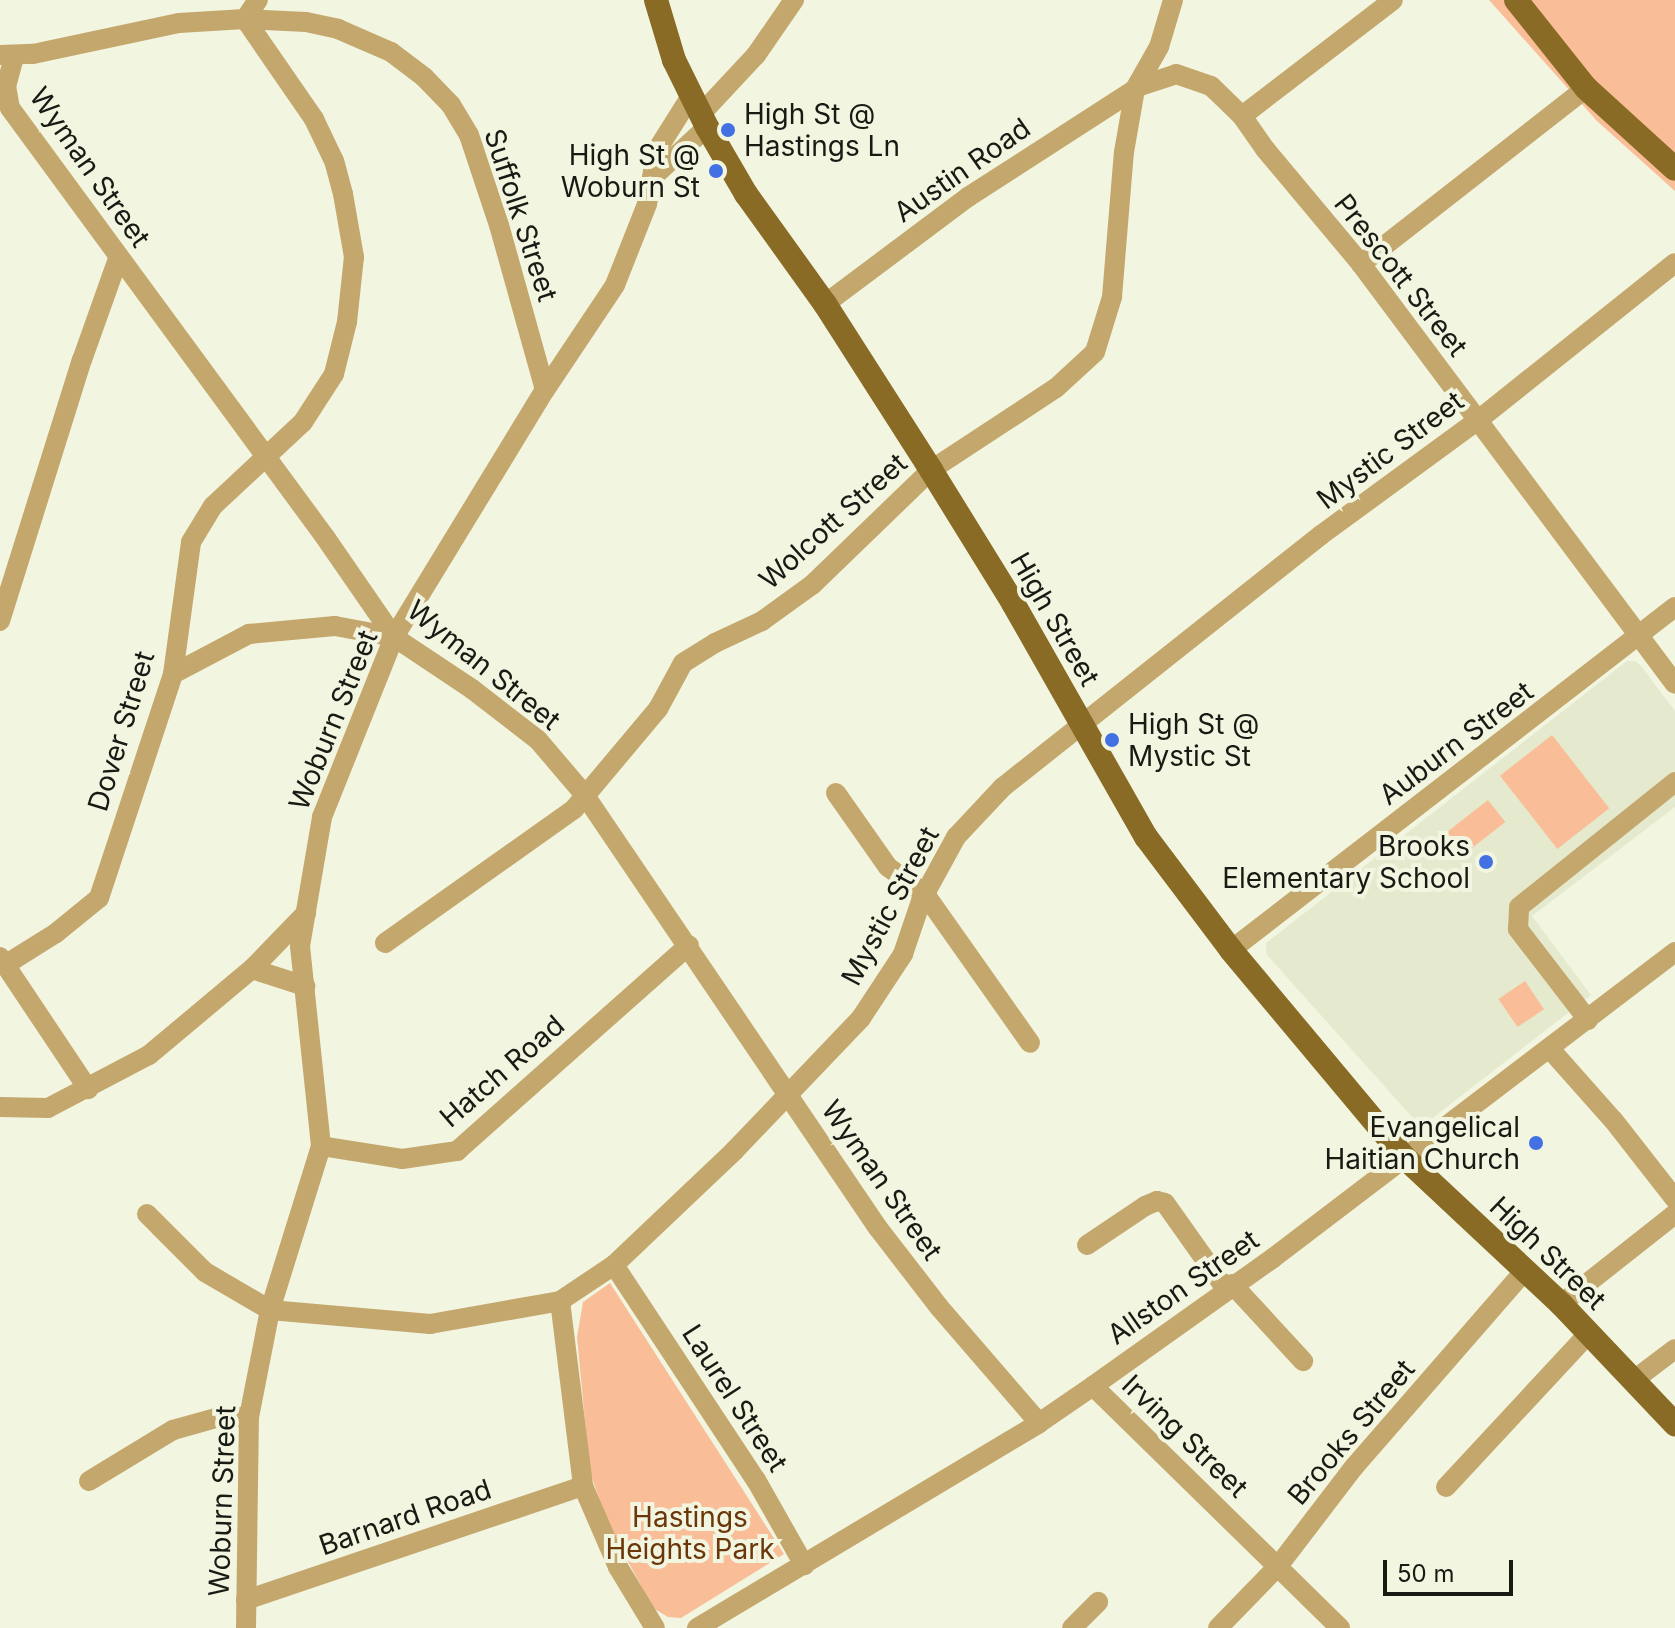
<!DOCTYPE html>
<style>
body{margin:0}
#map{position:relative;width:1675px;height:1628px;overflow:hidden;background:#f2f5e0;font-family:Inter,sans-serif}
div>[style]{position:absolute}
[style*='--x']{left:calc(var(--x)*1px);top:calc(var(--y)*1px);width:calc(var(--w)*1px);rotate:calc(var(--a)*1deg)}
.built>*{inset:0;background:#e5e9cd}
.green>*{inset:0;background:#f9be98;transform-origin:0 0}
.minor>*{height:20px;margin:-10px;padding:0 10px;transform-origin:10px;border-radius:10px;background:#c4a76d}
.major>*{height:24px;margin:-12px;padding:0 12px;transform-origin:12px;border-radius:12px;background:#896b25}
.dots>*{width:22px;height:22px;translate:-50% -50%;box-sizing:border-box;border:4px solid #f2f5e0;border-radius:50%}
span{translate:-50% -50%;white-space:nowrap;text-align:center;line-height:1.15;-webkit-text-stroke:8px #f2f5e0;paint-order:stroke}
.poi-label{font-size:28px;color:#191a13}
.left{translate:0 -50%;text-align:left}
.right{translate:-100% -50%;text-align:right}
.street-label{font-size:28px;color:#191a13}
.park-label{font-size:28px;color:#6b3609}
.scale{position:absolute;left:1383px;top:1560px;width:130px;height:36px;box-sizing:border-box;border:4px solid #191a13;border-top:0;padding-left:10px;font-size:24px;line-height:28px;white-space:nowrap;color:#191a13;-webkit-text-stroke:6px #f2f5e0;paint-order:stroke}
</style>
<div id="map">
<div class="built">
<i style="clip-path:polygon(1627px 661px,1635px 661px,1641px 666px,1675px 711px,1675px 807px,1532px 916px,1591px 995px,1421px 1127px,1267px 955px,1266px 943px)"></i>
</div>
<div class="green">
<i style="clip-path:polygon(1489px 0,1675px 0,1675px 191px,1597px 121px)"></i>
<i style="left:1552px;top:735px;width:93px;height:66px;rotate:52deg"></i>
<i style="left:1488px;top:800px;width:28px;height:52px;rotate:52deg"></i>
<i style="left:1525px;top:981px;width:34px;height:32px;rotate:56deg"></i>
<i style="clip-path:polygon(610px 1283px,784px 1554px,681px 1618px,668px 1617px,653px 1608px,610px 1528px,590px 1473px,577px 1337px,583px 1302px)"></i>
</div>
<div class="minor">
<i style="--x:0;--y:55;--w:33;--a:-2"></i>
<i style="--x:33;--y:54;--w:149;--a:-12"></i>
<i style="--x:179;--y:23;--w:66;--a:-3.5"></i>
<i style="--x:245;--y:19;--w:61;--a:2.8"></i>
<i style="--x:306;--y:22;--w:33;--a:12"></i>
<i style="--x:338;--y:29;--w:58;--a:23.5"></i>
<i style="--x:391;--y:52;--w:41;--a:37.1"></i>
<i style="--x:424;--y:77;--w:39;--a:46"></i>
<i style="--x:451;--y:105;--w:35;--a:59"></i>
<i style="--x:469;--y:135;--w:95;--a:71.6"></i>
<i style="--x:499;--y:225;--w:171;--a:74.4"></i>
<i style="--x:14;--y:57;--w:30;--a:105"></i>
<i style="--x:6;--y:86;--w:22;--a:80"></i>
<i style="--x:10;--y:108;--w:532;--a:53.71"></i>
<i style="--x:325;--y:537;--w:121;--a:55.4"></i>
<i style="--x:394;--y:637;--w:94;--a:33.7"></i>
<i style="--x:472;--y:689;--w:83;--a:37.7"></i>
<i style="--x:538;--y:740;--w:71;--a:49.6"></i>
<i style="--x:584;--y:794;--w:524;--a:55.89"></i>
<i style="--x:878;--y:1228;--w:100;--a:52.3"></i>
<i style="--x:939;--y:1307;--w:153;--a:49.2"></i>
<i style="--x:700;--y:115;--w:82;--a:-47"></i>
<i style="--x:756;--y:55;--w:67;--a:-55.4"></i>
<i style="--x:1242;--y:116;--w:190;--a:-37.5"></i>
<i style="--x:653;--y:177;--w:74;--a:-42.8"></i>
<i style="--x:1361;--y:264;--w:286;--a:-38"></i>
<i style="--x:825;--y:304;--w:179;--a:-36.8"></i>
<i style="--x:968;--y:197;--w:205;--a:-32.8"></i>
<i style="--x:1140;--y:86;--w:38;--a:-18"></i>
<i style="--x:1176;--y:74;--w:37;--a:19"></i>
<i style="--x:1211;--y:86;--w:43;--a:44.1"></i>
<i style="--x:1242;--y:116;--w:40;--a:55.1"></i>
<i style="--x:1265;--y:149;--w:150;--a:50.1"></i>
<i style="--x:1361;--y:264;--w:524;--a:53.22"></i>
<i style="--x:0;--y:621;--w:274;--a:-72.6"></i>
<i style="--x:82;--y:360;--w:107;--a:-70.4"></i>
<i style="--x:173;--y:674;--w:86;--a:-27.8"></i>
<i style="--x:249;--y:634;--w:86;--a:-5.3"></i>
<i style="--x:335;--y:626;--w:60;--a:10.6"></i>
<i style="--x:836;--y:793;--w:90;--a:54.9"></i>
<i style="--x:888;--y:867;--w:46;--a:36.1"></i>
<i style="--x:925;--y:894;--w:182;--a:54.8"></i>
<i style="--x:385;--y:943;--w:232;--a:-35.3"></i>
<i style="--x:574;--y:809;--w:131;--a:-50"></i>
<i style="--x:658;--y:709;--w:52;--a:-61.5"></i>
<i style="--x:683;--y:663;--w:38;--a:-32"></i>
<i style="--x:715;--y:643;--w:52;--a:-25.1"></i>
<i style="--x:762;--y:621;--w:62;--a:-35.8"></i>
<i style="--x:812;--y:585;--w:165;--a:-44"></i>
<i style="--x:931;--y:470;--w:149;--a:-33.3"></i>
<i style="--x:1056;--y:388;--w:53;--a:-42.7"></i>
<i style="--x:1095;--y:352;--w:58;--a:-72.8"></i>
<i style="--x:1112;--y:297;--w:145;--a:-85.3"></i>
<i style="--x:1124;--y:152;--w:64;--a:-80.1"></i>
<i style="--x:1135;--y:89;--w:48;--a:-60.3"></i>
<i style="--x:1159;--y:47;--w:49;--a:-73.4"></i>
<i style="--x:1231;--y:950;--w:561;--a:-37.69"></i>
<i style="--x:0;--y:957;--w:159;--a:56.3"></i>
<i style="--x:5;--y:965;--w:60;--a:-32.1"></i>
<i style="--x:56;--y:933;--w:55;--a:-39.1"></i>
<i style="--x:99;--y:898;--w:236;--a:-71.7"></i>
<i style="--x:173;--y:674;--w:133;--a:-82.2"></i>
<i style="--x:191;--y:542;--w:42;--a:-58.6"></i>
<i style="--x:213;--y:506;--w:123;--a:-43"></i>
<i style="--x:303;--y:422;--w:57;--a:-57.1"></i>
<i style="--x:334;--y:374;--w:54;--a:-76"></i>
<i style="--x:347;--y:322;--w:65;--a:-83.9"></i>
<i style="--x:354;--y:257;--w:64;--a:-99.9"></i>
<i style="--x:343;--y:194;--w:34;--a:-105"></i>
<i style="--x:334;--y:161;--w:47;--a:-115.5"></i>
<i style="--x:314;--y:119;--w:121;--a:-124.6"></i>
<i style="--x:245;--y:19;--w:23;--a:-56"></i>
<i style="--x:252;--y:969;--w:56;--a:17.8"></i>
<i style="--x:1588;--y:1020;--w:115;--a:-127.6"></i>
<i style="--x:1518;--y:929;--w:22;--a:-87"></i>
<i style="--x:1519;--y:907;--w:200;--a:-38.7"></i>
<i style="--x:1550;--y:1049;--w:96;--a:48.4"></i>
<i style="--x:1614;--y:1121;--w:99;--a:52"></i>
<i style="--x:0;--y:1107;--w:48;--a:1.2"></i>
<i style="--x:48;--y:1108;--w:114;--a:-27.7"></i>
<i style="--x:149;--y:1055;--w:134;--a:-39.9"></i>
<i style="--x:252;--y:969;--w:78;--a:-46"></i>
<i style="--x:321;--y:1146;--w:82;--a:9.1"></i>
<i style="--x:402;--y:1159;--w:56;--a:-8.3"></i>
<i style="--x:457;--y:1151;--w:310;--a:-41.6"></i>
<i style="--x:147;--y:1214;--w:82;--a:45"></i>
<i style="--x:205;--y:1272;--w:75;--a:30.3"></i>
<i style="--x:270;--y:1310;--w:161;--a:5"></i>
<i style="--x:430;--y:1324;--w:132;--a:-10"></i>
<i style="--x:560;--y:1301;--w:65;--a:-33.7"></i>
<i style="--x:614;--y:1265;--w:166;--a:-43.5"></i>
<i style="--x:734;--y:1151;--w:184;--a:-46.3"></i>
<i style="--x:861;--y:1018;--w:77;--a:-56.7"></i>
<i style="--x:903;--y:954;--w:56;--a:-71.2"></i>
<i style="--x:921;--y:901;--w:73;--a:-61.3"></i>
<i style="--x:956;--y:837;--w:69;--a:-46.8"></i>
<i style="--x:1003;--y:787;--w:406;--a:-38.4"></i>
<i style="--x:1321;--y:535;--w:193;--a:-36.2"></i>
<i style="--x:1477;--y:421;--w:253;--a:-38.6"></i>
<i style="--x:1087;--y:1245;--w:70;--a:-33.9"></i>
<i style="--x:1145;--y:1206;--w:13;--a:-23"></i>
<i style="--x:1157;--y:1201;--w:8;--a:14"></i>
<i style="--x:1165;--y:1203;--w:105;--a:54.7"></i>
<i style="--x:614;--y:1265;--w:258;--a:56.6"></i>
<i style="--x:756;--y:1480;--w:98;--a:60.5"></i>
<i style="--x:1232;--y:1284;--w:105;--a:47.3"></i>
<i style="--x:560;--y:1301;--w:186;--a:82.9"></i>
<i style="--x:583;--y:1486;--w:88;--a:66.6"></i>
<i style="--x:618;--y:1567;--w:71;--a:58.8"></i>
<i style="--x:1561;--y:1304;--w:145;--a:-38.3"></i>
<i style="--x:1634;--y:1380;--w:51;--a:-37.1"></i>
<i style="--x:1093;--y:1386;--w:346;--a:44.4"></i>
<i style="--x:89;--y:1481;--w:98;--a:-31.3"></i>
<i style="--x:173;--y:1430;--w:45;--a:-15.6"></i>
<i style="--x:216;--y:1418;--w:33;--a:-2"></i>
<i style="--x:1446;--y:1487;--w:209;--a:-47.1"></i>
<i style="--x:246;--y:1600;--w:356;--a:-18.7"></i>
<i style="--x:246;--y:1628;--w:211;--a:-89.2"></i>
<i style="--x:249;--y:1417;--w:109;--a:-78.9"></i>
<i style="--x:270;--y:1310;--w:172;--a:-72.7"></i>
<i style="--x:321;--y:1146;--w:201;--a:-96"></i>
<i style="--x:300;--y:946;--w:131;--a:-80.3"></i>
<i style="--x:322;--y:817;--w:194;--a:-68.2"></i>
<i style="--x:394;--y:637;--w:289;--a:-58.6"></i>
<i style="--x:545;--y:390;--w:126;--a:-56.3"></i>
<i style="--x:615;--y:285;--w:87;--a:-68.4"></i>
<i style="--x:647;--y:204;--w:55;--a:-79.5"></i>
<i style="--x:657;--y:150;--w:64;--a:-57.8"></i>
<i style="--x:697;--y:1628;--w:399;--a:-30.9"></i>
<i style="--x:1039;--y:1423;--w:65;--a:-34.4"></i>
<i style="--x:1093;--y:1386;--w:221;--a:-35.4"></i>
<i style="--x:1273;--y:1258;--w:505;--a:-37.28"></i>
<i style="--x:1072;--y:1628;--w:37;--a:-45"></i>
<i style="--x:1218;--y:1628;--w:88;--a:-45.9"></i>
<i style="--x:1279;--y:1565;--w:123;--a:-52.6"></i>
<i style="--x:1354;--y:1467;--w:261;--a:-49"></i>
</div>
<div class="major">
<i style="--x:656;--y:0;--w:63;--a:73.3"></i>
<i style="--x:674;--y:60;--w:75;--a:63.8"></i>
<i style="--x:707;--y:127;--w:78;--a:59.8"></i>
<i style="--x:746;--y:194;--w:135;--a:54.3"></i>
<i style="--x:825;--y:304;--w:197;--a:57.4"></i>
<i style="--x:931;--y:470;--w:156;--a:58.3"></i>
<i style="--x:1013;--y:603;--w:269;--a:60.4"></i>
<i style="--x:1146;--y:837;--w:141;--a:53"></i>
<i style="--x:1231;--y:950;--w:271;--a:50.1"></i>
<i style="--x:1405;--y:1158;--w:214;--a:43.1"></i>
<i style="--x:1561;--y:1304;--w:166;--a:46.5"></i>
<i style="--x:1516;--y:0;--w:112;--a:51.5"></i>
<i style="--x:1586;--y:88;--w:120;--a:42.3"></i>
</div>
<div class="dots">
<i style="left:728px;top:130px;background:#4370e2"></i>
<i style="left:716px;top:171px;background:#4370e2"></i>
<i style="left:1112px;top:740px;background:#4370e2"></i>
<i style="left:1486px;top:862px;background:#4370e2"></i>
<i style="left:1536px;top:1143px;background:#4370e2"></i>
</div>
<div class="poi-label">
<span class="left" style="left:744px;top:130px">High St @<br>Hastings Ln</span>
<span class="right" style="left:700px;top:171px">High St @<br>Woburn St</span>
<span class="left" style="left:1128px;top:740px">High St @<br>Mystic St</span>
<span class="right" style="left:1470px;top:862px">Brooks<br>Elementary School</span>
<span class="right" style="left:1520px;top:1143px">Evangelical<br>Haitian Church</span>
</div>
<div class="street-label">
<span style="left:90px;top:167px;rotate:55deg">Wyman Street</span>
<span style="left:962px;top:170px;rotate:-35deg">Austin Road</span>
<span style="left:521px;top:215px;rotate:72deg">Suffolk Street</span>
<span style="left:1401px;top:275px;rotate:52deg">Prescott Street</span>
<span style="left:1390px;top:450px;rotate:-37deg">Mystic Street</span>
<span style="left:833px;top:521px;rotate:-42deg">Wolcott Street</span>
<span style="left:1055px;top:619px;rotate:60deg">High Street</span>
<span style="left:484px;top:665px;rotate:39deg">Wyman Street</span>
<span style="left:333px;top:720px;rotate:-68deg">Woburn Street</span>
<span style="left:121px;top:731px;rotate:-73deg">Dover Street</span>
<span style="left:1456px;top:743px;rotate:-37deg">Auburn Street</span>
<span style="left:890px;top:906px;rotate:-62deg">Mystic Street</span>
<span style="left:502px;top:1071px;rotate:-41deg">Hatch Road</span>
<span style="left:882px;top:1180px;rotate:55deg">Wyman Street</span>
<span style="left:1548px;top:1253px;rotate:44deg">High Street</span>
<span style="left:1183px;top:1287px;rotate:-35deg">Allston Street</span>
<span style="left:735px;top:1398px;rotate:57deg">Laurel Street</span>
<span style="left:1351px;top:1432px;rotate:-50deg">Brooks Street</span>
<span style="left:1185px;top:1436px;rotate:44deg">Irving Street</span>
<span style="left:222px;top:1501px;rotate:-88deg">Woburn Street</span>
<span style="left:405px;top:1517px;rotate:-19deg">Barnard Road</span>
</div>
<div class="park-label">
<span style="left:690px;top:1533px">Hastings<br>Heights Park</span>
</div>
<div class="scale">50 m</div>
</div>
